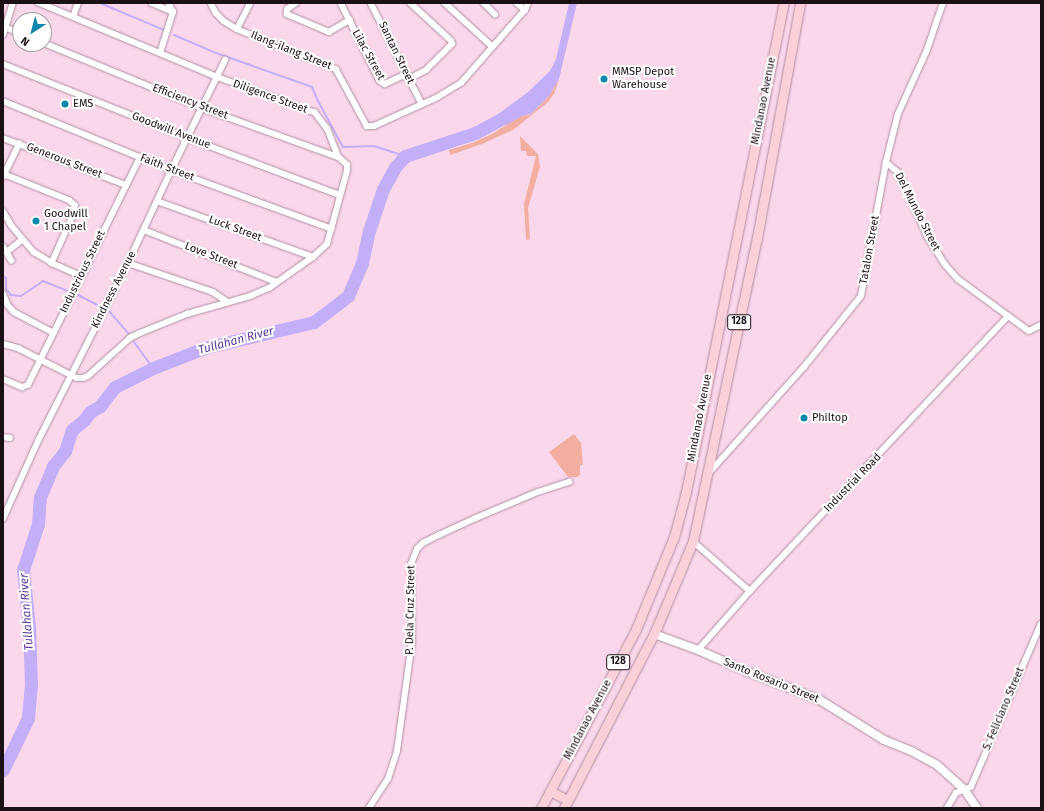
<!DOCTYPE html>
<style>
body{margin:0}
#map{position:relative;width:1044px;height:811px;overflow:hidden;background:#fbd7ec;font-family:"Fira Sans",sans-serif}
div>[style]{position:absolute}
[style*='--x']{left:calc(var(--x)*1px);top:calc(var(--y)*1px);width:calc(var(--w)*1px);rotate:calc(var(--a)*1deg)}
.green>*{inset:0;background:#f3aea2}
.water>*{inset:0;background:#c2aff7}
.stream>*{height:2px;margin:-1px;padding:0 1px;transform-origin:1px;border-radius:1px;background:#c2aff7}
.river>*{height:13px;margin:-6.5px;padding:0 6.5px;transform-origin:6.5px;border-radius:6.5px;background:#c2aff7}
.roads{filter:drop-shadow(0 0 1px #af8ea1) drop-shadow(0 0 1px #af8ea1)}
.street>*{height:5.5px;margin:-2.75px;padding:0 2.75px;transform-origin:2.75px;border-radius:2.75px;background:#fff}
.secondary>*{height:8px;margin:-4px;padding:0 4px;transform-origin:4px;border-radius:4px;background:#fff}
.primary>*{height:9px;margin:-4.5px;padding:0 4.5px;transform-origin:4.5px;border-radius:4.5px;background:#fcd0d8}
.dots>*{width:11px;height:11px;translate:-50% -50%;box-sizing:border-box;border:2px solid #fff;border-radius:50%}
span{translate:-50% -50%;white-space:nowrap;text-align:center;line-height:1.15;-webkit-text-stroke:4px #fff;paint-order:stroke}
.shield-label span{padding:1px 3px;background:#fff;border:1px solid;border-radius:3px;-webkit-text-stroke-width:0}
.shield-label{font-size:10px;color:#1c1017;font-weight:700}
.street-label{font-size:11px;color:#1c1017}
.poi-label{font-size:11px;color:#1c1017}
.left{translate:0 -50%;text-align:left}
.water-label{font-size:12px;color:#5c379c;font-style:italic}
.frame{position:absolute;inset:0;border:4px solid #1c1017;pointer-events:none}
.north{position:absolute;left:12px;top:12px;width:40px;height:40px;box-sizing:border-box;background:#fff;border:1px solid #a49fa2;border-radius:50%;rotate:216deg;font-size:11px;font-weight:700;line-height:16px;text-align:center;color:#1c1017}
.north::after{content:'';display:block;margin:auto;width:14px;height:18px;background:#0d87ab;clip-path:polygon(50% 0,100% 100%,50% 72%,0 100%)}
</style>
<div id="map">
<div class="green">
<i style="clip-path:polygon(559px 79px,554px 94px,548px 102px,513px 130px,482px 144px,450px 155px,449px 150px,472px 143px,492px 134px,521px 116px,531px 114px,549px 96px)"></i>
<i style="clip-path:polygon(520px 136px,538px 154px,540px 167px,528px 208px,530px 239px,526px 240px,524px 204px,536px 156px,527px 156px,526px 151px,521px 151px)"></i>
<i style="clip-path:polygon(574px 434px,581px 443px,583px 465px,580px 465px,580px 474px,578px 477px,568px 477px,549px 452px)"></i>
</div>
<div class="water">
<i style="clip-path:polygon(569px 3px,577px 3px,559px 79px,549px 96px,531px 114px,521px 116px,507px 125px,497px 115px,528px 92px,550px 71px,556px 59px)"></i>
</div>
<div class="stream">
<i style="--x:100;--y:3;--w:69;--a:22.9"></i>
<i style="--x:174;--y:35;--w:46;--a:23.2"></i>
<i style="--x:216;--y:53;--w:102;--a:19.5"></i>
<i style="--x:312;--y:87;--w:15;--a:67"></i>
<i style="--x:318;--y:101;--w:52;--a:61.5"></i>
<i style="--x:343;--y:147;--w:31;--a:-2"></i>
<i style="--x:374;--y:146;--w:33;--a:18"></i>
<i style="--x:3;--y:276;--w:4;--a:34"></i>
<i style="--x:6;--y:278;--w:11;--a:90"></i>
<i style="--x:6;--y:289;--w:8;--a:50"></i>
<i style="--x:11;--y:295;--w:10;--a:6"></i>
<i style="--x:21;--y:296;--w:27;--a:-34"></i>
<i style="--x:43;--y:281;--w:27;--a:22"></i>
<i style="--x:78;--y:295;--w:25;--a:27"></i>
<i style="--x:108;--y:310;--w:32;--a:49"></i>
<i style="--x:134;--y:342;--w:32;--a:54"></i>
</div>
<div class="river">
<i style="--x:3;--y:770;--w:58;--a:-64.3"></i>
<i style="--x:28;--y:718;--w:32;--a:-85"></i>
<i style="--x:31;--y:686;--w:59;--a:-91.9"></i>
<i style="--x:29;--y:627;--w:57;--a:-96"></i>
<i style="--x:23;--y:570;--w:48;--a:-71.9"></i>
<i style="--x:38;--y:524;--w:27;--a:-86"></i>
<i style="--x:40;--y:497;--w:34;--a:-67"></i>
<i style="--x:53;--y:466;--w:19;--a:-51"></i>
<i style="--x:65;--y:451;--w:22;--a:-72"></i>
<i style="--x:72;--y:430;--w:16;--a:-40"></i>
<i style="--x:84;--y:420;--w:10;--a:-53"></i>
<i style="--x:90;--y:412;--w:12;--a:-31"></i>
<i style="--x:100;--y:406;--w:24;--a:-52"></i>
<i style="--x:115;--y:387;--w:42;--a:-26.6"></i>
<i style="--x:153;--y:368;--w:55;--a:-21.4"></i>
<i style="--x:204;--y:348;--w:113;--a:-13.3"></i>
<i style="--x:314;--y:322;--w:43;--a:-37.4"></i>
<i style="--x:348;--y:296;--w:36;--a:-67"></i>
<i style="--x:362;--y:263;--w:33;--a:-78"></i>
<i style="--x:369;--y:231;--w:44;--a:-71.6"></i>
<i style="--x:383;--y:189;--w:26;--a:-61"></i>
<i style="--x:396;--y:166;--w:13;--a:-48"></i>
<i style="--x:405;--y:156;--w:74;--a:-18.2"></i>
<i style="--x:475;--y:133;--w:47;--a:-28.2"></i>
</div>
<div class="roads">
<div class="street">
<i style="--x:152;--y:3;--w:23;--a:23"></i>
<i style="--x:211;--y:3;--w:11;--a:63"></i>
<i style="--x:216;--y:13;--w:11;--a:45"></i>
<i style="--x:224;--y:21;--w:15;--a:32"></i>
<i style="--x:237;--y:29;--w:107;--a:22"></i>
<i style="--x:336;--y:69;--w:65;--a:61.5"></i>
<i style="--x:367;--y:126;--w:7;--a:0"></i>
<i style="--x:374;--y:126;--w:68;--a:-24.3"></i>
<i style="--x:436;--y:98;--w:29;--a:-31"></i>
<i style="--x:461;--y:83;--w:97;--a:-48.8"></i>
<i style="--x:525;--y:10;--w:8;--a:-67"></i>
<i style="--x:297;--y:3;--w:11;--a:146"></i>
<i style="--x:288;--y:9;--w:5;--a:101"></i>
<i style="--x:287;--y:14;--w:46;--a:23.2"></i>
<i style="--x:329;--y:32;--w:24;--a:-30"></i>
<i style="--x:341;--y:3;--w:87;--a:63.4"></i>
<i style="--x:380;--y:81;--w:6;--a:31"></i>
<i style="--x:385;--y:84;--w:19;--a:-25"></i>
<i style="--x:402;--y:76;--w:11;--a:5"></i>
<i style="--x:413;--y:77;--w:15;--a:-28"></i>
<i style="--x:426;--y:70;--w:37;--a:-45"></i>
<i style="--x:452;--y:44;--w:3;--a:-108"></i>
<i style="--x:451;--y:41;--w:56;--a:-137.2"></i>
<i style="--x:371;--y:3;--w:113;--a:63.2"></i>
<i style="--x:445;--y:3;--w:64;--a:42.5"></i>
<i style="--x:484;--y:3;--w:16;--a:45"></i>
<i style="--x:517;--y:3;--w:11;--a:41"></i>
<i style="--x:73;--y:17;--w:15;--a:-70"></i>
<i style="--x:5;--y:27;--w:16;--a:22"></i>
<i style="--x:237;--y:29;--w:29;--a:-63"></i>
<i style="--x:3;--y:35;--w:34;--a:-73"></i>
<i style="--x:44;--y:43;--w:171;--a:22.4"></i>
<i style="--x:202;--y:108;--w:145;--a:19.8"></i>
<i style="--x:160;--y:53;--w:43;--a:-72.4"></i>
<i style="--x:173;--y:12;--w:10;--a:-119"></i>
<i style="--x:3;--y:64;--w:199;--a:21.8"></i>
<i style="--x:188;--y:138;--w:162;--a:20.6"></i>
<i style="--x:3;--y:101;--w:182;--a:22.3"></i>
<i style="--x:171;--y:170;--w:171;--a:20.1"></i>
<i style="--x:3;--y:138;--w:132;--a:20.9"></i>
<i style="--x:886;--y:162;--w:17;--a:40"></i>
<i style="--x:899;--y:173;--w:70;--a:65.6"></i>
<i style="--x:928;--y:237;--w:32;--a:58"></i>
<i style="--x:945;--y:264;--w:20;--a:49"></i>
<i style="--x:958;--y:279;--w:88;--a:36.2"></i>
<i style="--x:1029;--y:331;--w:13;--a:-27"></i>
<i style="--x:4;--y:174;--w:70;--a:21.8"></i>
<i style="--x:69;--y:200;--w:8;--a:40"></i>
<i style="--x:75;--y:205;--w:9;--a:96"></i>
<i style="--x:74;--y:214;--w:54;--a:114.2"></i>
<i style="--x:3;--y:177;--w:37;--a:-64"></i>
<i style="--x:157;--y:201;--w:166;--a:19.7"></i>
<i style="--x:3;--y:211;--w:17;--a:59"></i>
<i style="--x:12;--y:226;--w:34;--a:50"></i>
<i style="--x:34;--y:252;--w:21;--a:31"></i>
<i style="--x:52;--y:263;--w:32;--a:24"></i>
<i style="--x:144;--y:230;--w:143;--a:21.4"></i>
<i style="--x:3;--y:246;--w:17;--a:59"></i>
<i style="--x:7;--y:252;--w:19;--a:-39"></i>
<i style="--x:128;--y:263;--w:90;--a:18.8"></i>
<i style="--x:213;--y:292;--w:18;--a:34"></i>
<i style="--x:3;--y:293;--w:13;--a:67"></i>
<i style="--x:8;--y:305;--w:9;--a:49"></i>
<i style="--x:14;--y:312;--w:45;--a:27.7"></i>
<i style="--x:3;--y:344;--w:16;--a:15"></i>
<i style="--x:18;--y:348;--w:66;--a:27"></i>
<i style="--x:77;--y:378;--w:6;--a:0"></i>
<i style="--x:83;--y:378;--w:5;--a:-22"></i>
<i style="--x:88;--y:376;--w:57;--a:-42.1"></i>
<i style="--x:130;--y:338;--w:11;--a:-27"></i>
<i style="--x:140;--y:333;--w:51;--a:-22"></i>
<i style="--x:187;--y:314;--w:66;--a:-15.9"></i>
<i style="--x:250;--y:296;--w:21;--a:-23"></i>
<i style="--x:269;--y:288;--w:54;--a:-35.2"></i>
<i style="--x:313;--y:257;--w:19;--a:-43"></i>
<i style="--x:327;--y:244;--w:76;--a:-74.7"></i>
<i style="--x:347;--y:171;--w:6;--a:-90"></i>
<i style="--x:347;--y:165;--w:12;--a:-138"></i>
<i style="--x:338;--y:157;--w:30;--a:-111"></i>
<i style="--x:327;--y:129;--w:20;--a:-127"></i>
<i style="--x:315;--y:113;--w:105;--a:-160"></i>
<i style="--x:216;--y:77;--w:193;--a:-157.4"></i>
<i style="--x:3;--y:379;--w:21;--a:23"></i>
<i style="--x:22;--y:387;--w:6;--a:-18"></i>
<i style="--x:28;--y:385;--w:254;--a:-63.8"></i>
<i style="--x:3;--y:437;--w:7;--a:8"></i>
<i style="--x:708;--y:474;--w:144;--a:-48.1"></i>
<i style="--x:804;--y:367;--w:91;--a:-51.2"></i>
<i style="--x:861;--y:296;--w:136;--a:-79.4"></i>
<i style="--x:886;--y:162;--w:49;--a:-76"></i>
<i style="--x:898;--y:114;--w:70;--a:-65.6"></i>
<i style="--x:927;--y:50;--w:50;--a:-71.2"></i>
<i style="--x:3;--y:519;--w:85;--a:-65.8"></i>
<i style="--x:38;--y:441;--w:199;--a:-63.2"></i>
<i style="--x:128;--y:263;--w:97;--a:-65"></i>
<i style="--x:169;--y:175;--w:128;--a:-64"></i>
<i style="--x:693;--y:541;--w:76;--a:41.3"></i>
<i style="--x:698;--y:650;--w:79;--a:-48.6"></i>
<i style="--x:750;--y:591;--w:377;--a:-46.8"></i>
<i style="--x:369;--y:808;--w:35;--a:-57"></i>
<i style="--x:388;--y:779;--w:29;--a:-72"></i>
<i style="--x:397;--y:751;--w:110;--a:-82.2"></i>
<i style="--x:412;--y:642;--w:78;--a:-90.7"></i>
<i style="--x:411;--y:564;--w:16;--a:-68"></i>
<i style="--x:417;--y:549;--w:8;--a:-45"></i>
<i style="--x:423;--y:543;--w:18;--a:-27"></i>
<i style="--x:439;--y:535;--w:41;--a:-24.7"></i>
<i style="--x:476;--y:518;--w:67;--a:-22.8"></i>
<i style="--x:538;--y:492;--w:33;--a:-18"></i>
<i style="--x:947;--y:808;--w:17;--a:-59"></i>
<i style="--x:956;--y:793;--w:16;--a:-22"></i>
<i style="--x:971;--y:787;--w:177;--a:-66.8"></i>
</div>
<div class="secondary">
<i style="--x:654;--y:634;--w:47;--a:20"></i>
<i style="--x:698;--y:650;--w:52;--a:23.6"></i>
<i style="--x:746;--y:671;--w:79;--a:21.4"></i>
<i style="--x:820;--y:700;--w:75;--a:32"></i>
<i style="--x:884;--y:740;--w:31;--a:22"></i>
<i style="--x:913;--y:752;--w:27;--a:28"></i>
<i style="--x:937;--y:765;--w:36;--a:42"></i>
<i style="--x:964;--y:789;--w:23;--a:56"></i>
</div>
<div class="primary">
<i style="--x:550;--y:791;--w:20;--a:27"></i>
<i style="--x:541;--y:808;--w:203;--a:-62"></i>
<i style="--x:636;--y:629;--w:100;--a:-67.6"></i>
<i style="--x:674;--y:537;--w:47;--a:-75.1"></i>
<i style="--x:686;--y:492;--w:499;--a:-78.7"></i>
<i style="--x:564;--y:808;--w:196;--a:-62.7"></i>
<i style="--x:654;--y:634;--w:101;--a:-67.2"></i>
<i style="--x:693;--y:541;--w:310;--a:-78.1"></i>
<i style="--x:757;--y:238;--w:239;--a:-79.6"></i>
</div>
</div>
<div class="dots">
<i style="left:604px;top:79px;background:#0d87ab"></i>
<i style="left:65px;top:104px;background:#0d87ab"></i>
<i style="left:36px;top:221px;background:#0d87ab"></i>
<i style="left:804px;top:418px;background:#0d87ab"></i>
</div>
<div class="shield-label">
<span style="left:739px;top:322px">128</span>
<span style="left:618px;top:662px">128</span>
</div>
<div class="street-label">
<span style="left:291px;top:51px;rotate:22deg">Ilang-ilang Street</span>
<span style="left:396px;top:53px;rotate:64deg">Santan Street</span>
<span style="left:368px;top:55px;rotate:61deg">Lilac Street</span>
<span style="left:270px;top:97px;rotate:20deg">Diligence Street</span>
<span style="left:764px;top:101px;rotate:-79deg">Mindanao Avenue</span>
<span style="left:190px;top:102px;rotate:21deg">Efficiency Street</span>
<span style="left:171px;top:131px;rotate:21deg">Goodwill Avenue</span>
<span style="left:64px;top:161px;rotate:21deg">Generous Street</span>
<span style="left:167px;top:168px;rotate:21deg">Faith Street</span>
<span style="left:917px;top:212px;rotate:63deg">Del Mundo Street</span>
<span style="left:235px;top:229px;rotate:20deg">Luck Street</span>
<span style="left:870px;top:250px;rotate:-80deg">Tatalon Street</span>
<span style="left:211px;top:256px;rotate:21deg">Love Street</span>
<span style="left:83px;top:272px;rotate:-64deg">Industrious Street</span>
<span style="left:114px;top:290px;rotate:-63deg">Kindness Avenue</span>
<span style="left:700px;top:418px;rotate:-79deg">Mindanao Avenue</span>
<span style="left:853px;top:483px;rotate:-46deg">Industrial Road</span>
<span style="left:411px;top:610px;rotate:-89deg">P. Dela Cruz Street</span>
<span style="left:771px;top:681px;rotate:22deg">Santo Rosario Street</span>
<span style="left:1004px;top:709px;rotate:-67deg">S. Feliciano Street</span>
<span style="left:588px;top:720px;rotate:-62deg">Mindanao Avenue</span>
</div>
<div class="poi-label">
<span class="left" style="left:612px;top:79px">MMSP Depot<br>Warehouse</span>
<span class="left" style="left:73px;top:104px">EMS</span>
<span class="left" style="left:44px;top:221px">Goodwill<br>1 Chapel</span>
<span class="left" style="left:812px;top:418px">Philtop</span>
</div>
<div class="water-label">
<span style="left:236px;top:341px;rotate:-15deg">Tullahan River</span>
<span style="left:27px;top:612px;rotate:-94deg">Tullahan River</span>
</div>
<div class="frame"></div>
<div class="north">N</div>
</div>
